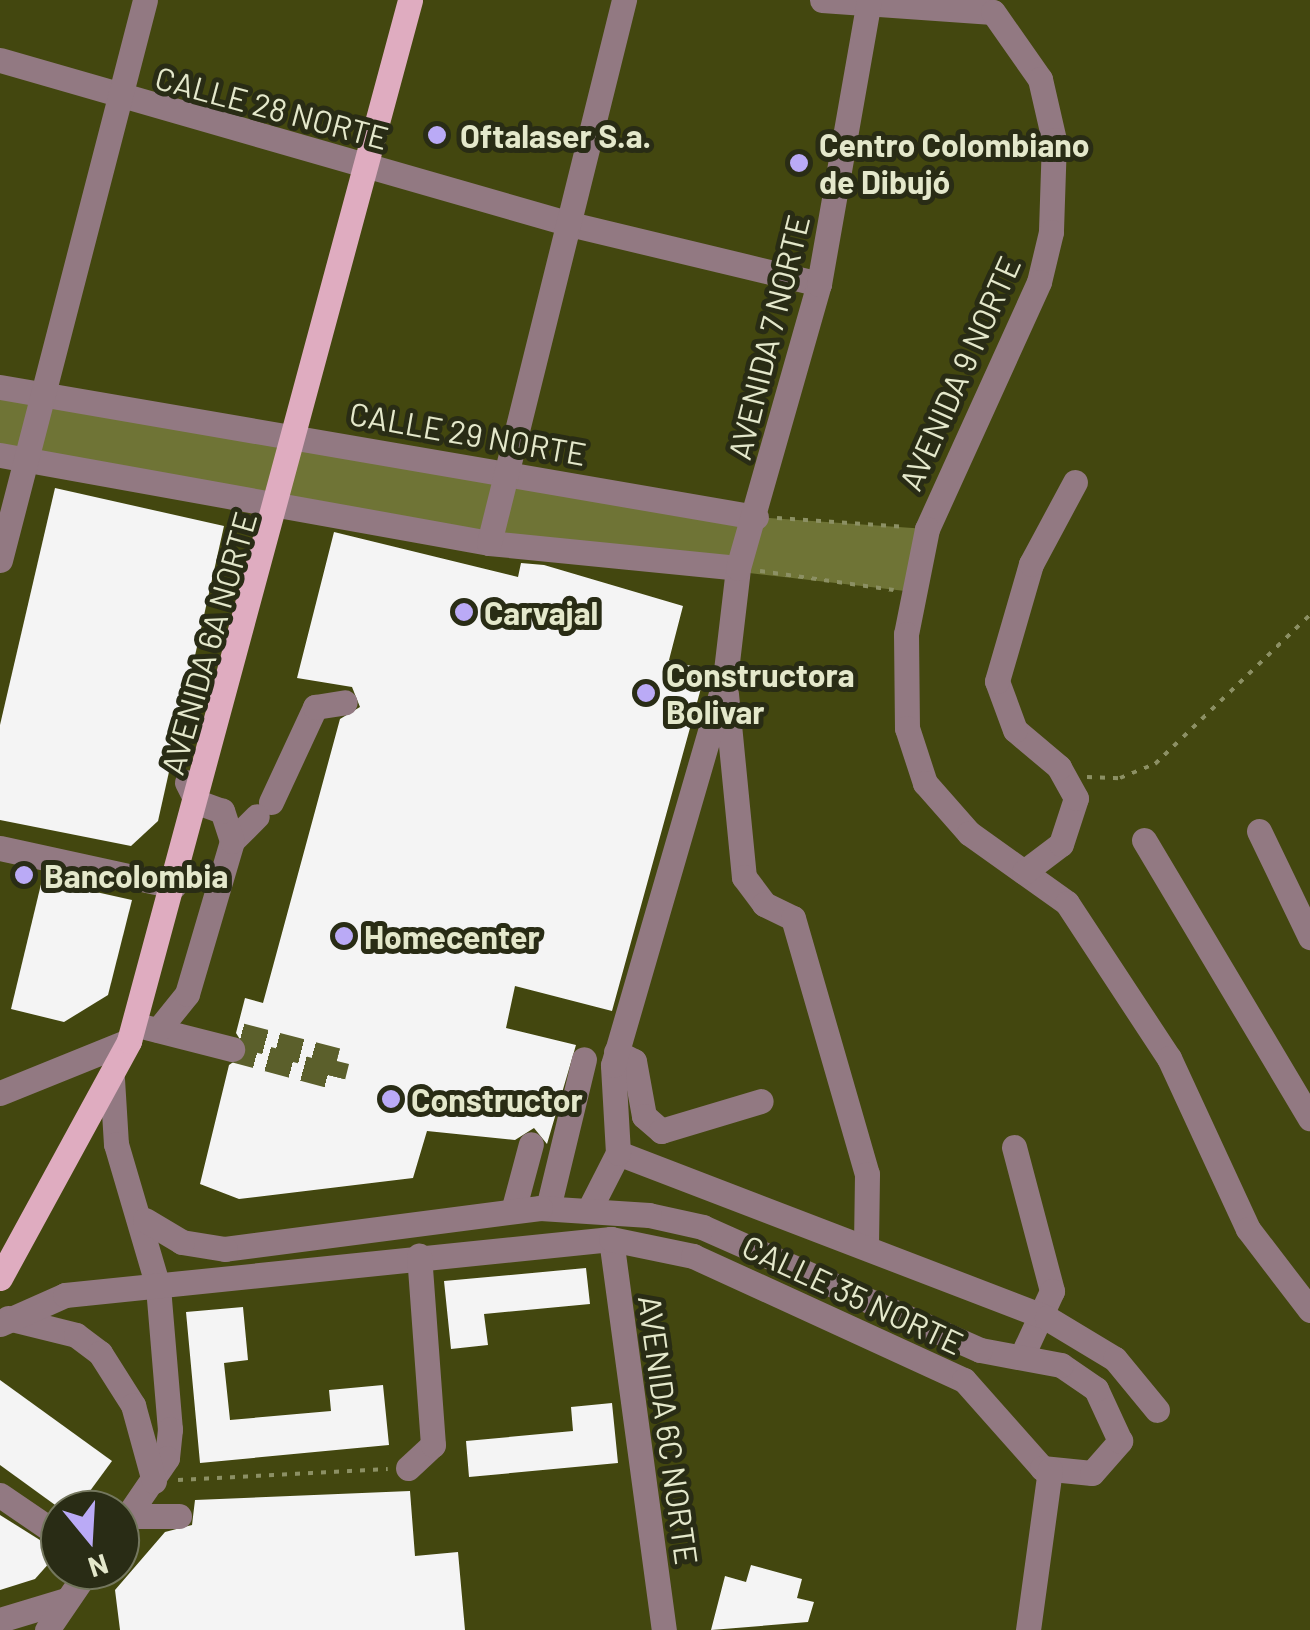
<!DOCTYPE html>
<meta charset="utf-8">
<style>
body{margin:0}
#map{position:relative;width:1310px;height:1630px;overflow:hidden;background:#43470f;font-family:Barlow,sans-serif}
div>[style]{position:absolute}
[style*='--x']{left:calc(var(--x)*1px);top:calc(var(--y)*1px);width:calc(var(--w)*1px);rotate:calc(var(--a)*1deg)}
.green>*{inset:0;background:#6f7436}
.building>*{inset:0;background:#f4f4f4}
.minor-tunnel>*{height:25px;margin-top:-12.5px;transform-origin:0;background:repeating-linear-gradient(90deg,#5b5f2b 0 25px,transparent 0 37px)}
.path>*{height:4px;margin-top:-2px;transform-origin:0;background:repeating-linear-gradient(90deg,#8c9064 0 5px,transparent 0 13px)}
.minor>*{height:25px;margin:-12.5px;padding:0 12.5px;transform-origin:12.5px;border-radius:12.5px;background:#927982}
.major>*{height:25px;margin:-12.5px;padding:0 12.5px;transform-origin:12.5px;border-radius:12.5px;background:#dfacc0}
.dots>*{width:28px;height:28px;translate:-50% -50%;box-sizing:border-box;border:5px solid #292c15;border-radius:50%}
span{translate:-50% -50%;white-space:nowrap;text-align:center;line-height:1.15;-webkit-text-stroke:10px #292c15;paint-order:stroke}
.street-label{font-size:32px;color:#e4e8cb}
.poi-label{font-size:32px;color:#e4e8cb;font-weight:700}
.left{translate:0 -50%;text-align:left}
.north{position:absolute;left:40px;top:1490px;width:100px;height:100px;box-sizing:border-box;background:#292c15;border:2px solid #74775e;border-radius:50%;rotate:162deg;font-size:28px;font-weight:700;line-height:40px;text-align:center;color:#e4e8cb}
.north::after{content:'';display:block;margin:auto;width:35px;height:45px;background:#baaaf6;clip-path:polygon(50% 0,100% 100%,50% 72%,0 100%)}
</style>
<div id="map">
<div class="green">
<i style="clip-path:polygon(0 387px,756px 517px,927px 529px,914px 592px,489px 543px,0 455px)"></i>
</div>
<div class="building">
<i style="clip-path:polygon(55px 488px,224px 526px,158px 821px,131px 846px,0 820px,0 725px)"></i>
<i style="clip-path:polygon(334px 532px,518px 577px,521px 563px,544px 565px,683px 606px,669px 660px,706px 670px,612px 1011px,515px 986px,506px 1028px,576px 1045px,547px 1144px,534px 1128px,515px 1140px,427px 1131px,413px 1178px,239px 1199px,200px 1184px,229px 1065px,248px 1052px,236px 1033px,245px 998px,263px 1003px,340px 719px,360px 707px,352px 687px,297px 678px)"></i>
<i style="clip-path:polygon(42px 880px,132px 900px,108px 995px,64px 1022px,11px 1009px)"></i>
<i style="clip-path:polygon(586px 1268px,590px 1304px,484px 1314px,488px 1345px,451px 1349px,444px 1281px)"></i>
<i style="clip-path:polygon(243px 1307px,248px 1360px,224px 1363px,230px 1420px,331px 1411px,329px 1390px,383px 1385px,389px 1445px,200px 1463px,186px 1312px)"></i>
<i style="clip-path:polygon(0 1380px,112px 1461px,76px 1510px,62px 1510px,0 1465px)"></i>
<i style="clip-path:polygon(612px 1403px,618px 1463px,469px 1477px,466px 1441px,573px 1431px,571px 1407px)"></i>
<i style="clip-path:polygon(410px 1491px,415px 1556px,458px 1552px,465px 1630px,120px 1630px,115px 1590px,165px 1532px,192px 1525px,195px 1500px)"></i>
<i style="clip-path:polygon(0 1515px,59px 1552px,35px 1579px,0 1590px)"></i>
<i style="clip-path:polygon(751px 1565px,802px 1579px,797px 1598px,814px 1602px,808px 1622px,711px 1630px,725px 1576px,746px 1582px)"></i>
</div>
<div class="minor-tunnel">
<i style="--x:232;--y:1049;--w:105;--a:15"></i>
<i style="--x:333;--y:1076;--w:16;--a:-76"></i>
<i style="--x:337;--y:1060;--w:104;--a:-165.6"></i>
</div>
<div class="path">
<i style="--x:777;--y:518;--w:130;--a:4"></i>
<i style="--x:760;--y:571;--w:135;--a:8.1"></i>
<i style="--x:1087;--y:777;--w:33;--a:2"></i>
<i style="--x:1120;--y:778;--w:38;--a:-22"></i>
<i style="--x:1155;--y:764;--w:215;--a:-43.9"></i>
<i style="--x:178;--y:1480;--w:210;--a:-3"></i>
</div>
<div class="minor">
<i style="--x:822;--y:0;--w:171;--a:4"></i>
<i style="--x:993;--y:12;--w:82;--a:55"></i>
<i style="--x:1040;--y:79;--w:63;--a:77.1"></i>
<i style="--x:1054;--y:140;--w:92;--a:91.9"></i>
<i style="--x:1051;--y:232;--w:51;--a:103.5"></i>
<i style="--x:1039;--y:282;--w:271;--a:114.4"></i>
<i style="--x:927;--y:529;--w:107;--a:101.3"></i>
<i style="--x:906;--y:634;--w:94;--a:89.4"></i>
<i style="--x:907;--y:728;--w:58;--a:71.9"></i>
<i style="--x:925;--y:783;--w:67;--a:48.7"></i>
<i style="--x:969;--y:833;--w:120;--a:35.5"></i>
<i style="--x:1067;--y:903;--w:186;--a:56.7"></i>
<i style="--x:1169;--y:1058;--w:188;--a:65.2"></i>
<i style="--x:1248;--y:1229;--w:102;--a:52.6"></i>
<i style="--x:0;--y:60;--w:597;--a:16.04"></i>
<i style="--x:574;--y:225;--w:252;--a:13.5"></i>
<i style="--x:0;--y:387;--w:767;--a:9.76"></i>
<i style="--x:0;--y:455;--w:497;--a:10.2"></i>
<i style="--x:489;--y:543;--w:250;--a:5.7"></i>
<i style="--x:489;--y:543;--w:560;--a:-76.04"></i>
<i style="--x:0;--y:560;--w:578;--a:-75.48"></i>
<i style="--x:726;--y:694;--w:184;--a:84.4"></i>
<i style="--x:744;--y:877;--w:34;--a:53"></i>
<i style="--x:764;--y:904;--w:32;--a:26"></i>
<i style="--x:793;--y:918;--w:266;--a:73.9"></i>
<i style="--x:867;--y:1174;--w:68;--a:90.8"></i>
<i style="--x:271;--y:802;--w:105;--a:-65.1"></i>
<i style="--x:315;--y:707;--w:30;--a:-9"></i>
<i style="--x:1259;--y:831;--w:118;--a:64.3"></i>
<i style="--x:1144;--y:840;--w:324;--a:59.2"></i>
<i style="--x:232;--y:841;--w:35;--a:-45"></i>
<i style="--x:0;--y:848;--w:178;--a:12.3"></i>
<i style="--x:1024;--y:872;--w:46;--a:-37.1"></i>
<i style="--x:1061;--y:844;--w:48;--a:-71.9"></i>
<i style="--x:1076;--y:798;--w:35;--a:-119"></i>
<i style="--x:1059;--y:767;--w:57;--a:-139.9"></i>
<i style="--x:1015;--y:730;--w:52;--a:-110.2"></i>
<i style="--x:997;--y:681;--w:122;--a:-73.8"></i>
<i style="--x:1031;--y:564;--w:93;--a:-61.8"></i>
<i style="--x:145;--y:1027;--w:90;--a:14.2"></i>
<i style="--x:158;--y:1030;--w:46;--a:-51.1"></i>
<i style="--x:187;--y:994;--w:159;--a:-73.6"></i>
<i style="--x:232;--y:841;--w:32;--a:-108"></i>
<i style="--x:222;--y:811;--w:27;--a:-160"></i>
<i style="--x:197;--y:802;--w:22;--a:-117"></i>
<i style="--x:616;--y:1052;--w:20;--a:27"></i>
<i style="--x:634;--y:1061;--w:56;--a:79.7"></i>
<i style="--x:644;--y:1116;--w:23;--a:41"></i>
<i style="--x:661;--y:1131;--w:104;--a:-16.7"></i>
<i style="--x:112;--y:1079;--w:65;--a:86.5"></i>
<i style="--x:116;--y:1144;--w:149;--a:73.6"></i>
<i style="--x:158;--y:1287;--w:143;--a:85.2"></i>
<i style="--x:170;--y:1429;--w:29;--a:96"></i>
<i style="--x:167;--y:1458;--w:83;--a:124.3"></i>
<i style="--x:0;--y:1093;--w:139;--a:-22"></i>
<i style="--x:1014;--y:1147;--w:149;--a:75.2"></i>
<i style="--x:1052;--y:1291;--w:72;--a:114.8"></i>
<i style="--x:618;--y:1153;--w:460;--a:21"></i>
<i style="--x:1047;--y:1318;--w:79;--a:31.1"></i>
<i style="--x:1115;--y:1359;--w:66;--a:50.5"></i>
<i style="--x:548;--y:1208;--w:153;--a:-76.4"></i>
<i style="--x:590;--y:1208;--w:62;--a:-63"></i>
<i style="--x:618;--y:1153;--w:88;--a:-93.3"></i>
<i style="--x:613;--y:1065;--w:402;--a:-73.8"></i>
<i style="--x:725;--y:679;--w:112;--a:-83.3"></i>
<i style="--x:738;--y:568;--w:295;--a:-74.1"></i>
<i style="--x:819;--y:284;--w:288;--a:-80"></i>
<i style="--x:513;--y:1211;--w:69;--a:-75"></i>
<i style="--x:611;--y:1239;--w:395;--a:82.3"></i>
<i style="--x:8;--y:1318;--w:70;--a:14"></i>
<i style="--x:76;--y:1335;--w:30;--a:37"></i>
<i style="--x:100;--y:1353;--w:62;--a:57.6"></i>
<i style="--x:133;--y:1405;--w:79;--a:74.6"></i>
<i style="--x:0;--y:1324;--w:71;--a:-24"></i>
<i style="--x:65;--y:1295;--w:549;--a:-5.86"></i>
<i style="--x:611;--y:1239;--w:84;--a:11.7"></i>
<i style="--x:693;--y:1256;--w:298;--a:24.6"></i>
<i style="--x:964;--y:1380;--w:118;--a:48.4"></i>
<i style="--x:1042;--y:1468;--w:50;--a:5.7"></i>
<i style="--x:1092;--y:1473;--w:43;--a:-48.8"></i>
<i style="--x:1120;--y:1441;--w:57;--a:-114.8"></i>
<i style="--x:1096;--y:1389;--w:42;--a:-145.6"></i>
<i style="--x:1061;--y:1365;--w:82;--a:-169.5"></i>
<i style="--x:980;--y:1350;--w:303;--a:-156.1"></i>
<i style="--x:703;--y:1227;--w:55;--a:-167.5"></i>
<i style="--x:649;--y:1215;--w:109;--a:-176.3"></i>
<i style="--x:540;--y:1208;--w:318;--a:172.6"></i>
<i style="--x:225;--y:1249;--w:44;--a:-170.8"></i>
<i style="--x:182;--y:1242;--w:43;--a:-149.3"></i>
<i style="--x:408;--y:1468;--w:34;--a:-43"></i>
<i style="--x:433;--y:1445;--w:190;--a:-94.2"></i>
<i style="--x:0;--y:1495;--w:73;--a:34.3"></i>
<i style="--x:128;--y:1516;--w:51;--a:0"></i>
<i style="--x:0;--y:1620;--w:69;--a:-16.9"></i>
<i style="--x:47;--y:1630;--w:73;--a:-55.7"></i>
<i style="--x:1028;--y:1630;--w:162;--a:-82.2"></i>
</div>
<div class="major">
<i style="--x:0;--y:1278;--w:270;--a:-61.4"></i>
<i style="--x:129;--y:1041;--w:1078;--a:-74.89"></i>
</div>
<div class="dots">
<i style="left:437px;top:135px;background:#baaaf6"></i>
<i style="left:799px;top:163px;background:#baaaf6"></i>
<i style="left:464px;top:612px;background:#baaaf6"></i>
<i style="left:646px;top:693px;background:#baaaf6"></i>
<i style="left:24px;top:875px;background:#baaaf6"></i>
<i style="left:344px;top:936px;background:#baaaf6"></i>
<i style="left:391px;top:1099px;background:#baaaf6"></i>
</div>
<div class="street-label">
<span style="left:272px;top:107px;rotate:15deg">CALLE 28 NORTE</span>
<span style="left:768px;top:337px;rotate:-76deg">AVENIDA 7 NORTE</span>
<span style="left:959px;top:373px;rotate:-66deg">AVENIDA 9 NORTE</span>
<span style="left:468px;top:433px;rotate:10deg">CALLE 29 NORTE</span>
<span style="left:208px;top:643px;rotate:-74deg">AVENIDA 6A NORTE</span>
<span style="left:853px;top:1294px;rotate:25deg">CALLE 35 NORTE</span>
<span style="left:669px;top:1430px;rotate:82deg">AVENIDA 6C NORTE</span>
</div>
<div class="poi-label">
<span class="left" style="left:460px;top:135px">Oftalaser S.a.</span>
<span class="left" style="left:819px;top:163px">Centro Colombiano<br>de Dibujó</span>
<span class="left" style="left:484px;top:612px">Carvajal</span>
<span class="left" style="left:666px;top:693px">Constructora<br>Bolivar</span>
<span class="left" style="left:44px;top:875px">Bancolombia</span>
<span class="left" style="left:364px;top:936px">Homecenter</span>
<span class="left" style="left:411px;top:1099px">Constructor</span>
</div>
<div class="north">N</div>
</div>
